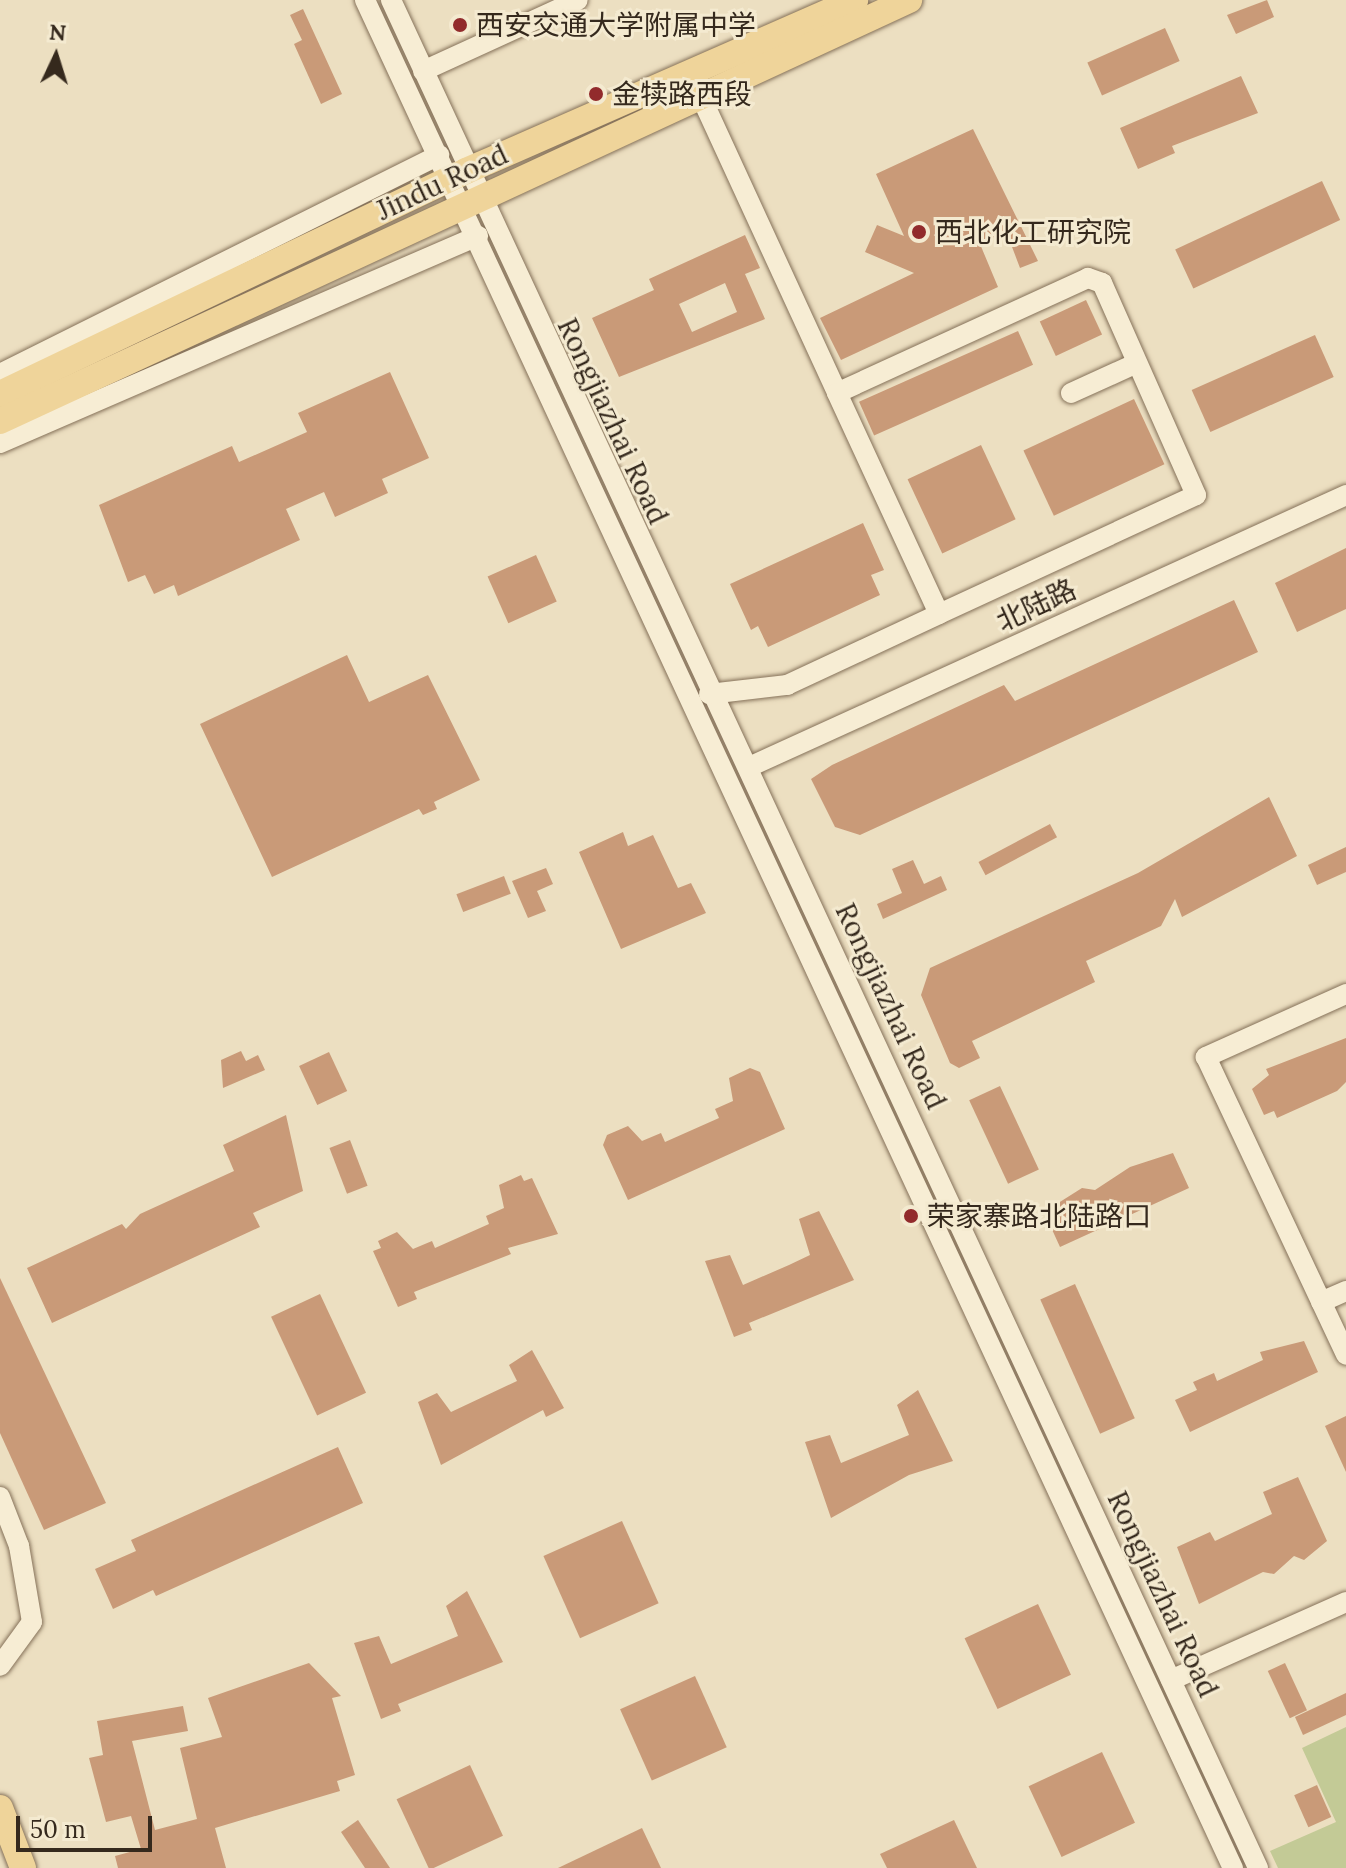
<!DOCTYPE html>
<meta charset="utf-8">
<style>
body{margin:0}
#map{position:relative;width:1346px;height:1868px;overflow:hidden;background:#ecdfc1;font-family:Lora,"Noto Sans SC",serif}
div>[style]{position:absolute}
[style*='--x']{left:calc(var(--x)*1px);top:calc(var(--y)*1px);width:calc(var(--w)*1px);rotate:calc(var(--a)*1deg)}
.green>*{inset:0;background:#c3ca96}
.building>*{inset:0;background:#c99a78;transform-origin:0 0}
.roads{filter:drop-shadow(0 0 2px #857159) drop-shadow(0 0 2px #857159)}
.minor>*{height:20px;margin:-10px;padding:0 10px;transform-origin:10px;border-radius:10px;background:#f7edd4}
.major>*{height:26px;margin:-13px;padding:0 13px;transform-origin:13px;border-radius:13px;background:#efd49a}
.dots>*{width:22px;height:22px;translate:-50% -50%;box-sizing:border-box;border:4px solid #f4ead0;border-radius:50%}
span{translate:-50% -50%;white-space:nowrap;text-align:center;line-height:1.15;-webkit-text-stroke:6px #f4ead0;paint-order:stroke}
.poi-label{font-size:28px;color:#35291d}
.left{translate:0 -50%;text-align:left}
.street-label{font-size:28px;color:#35291d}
.north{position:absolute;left:16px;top:16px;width:80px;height:80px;-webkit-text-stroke:6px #f4ead0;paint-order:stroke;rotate:4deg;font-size:22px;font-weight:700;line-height:32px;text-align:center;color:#35291d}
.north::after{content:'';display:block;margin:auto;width:28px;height:36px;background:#35291d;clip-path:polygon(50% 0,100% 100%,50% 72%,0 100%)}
.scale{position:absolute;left:16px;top:1816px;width:136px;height:36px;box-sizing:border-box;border:4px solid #35291d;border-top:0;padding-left:10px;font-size:24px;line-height:28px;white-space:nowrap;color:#35291d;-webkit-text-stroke:6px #f4ead0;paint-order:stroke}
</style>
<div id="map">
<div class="green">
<i style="clip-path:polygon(1346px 1727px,1346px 1868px,1278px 1868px,1270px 1851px,1336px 1822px,1302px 1748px)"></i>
</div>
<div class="building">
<i style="clip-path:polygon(1267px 0,1274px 17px,1236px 34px,1227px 15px)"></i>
<i style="clip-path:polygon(303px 9px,342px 94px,321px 104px,294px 44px,302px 40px,290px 15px)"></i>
<i style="left:1165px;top:28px;width:36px;height:85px;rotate:66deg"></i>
<i style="clip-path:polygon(1241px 76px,1258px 113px,1172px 146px,1175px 153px,1138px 169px,1120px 128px)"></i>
<i style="clip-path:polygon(973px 129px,1038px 261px,1020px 268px,1006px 231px,980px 244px,998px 287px,841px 360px,820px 318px,914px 273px,865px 252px,877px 225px,904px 236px,876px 174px)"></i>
<i style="left:1322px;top:181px;width:43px;height:162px;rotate:65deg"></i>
<i style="clip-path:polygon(evenodd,745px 235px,760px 268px,745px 274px,765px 319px,619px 377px,592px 318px,654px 290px,649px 279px,745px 235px,725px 283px,737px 312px,692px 332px,679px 304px,725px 283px)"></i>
<i style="left:1086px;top:300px;width:38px;height:51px;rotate:65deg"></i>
<i style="left:1018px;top:331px;width:37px;height:174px;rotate:66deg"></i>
<i style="left:1315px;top:335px;width:46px;height:135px;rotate:66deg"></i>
<i style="clip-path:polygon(390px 372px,429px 458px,382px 479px,388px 493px,335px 517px,324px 492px,286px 509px,300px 540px,178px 596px,174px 585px,154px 594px,145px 575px,128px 582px,99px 505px,232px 446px,239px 462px,307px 432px,298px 413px)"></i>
<i style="left:1134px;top:399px;width:72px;height:122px;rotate:65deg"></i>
<i style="left:981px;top:445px;width:82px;height:81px;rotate:65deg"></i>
<i style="clip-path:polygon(863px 523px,884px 570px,871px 575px,880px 595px,768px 647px,758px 626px,751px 630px,730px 584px)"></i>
<i style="clip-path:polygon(1346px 548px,1346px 609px,1297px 632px,1275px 583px)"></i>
<i style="left:536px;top:555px;width:51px;height:53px;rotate:66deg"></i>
<i style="clip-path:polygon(1234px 600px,1258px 652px,860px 835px,835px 827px,811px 779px,832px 765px,1004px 685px,1015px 701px)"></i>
<i style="clip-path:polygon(347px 655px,369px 702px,428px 675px,480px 780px,434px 802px,437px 809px,423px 815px,419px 809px,272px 877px,200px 724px)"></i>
<i style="clip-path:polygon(1269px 797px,1297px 856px,1182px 917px,1175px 899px,1161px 926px,1086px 961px,1095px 982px,972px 1041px,980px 1058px,959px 1068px,950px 1063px,921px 995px,930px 968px,1138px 873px)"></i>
<i style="left:1050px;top:824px;width:15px;height:81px;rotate:62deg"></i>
<i style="clip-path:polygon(623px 832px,628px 846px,653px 835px,678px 888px,691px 883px,706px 913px,621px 949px,579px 852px)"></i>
<i style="clip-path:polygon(1346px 847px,1346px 872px,1317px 885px,1308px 865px)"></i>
<i style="clip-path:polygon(913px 860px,924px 884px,941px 876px,947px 890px,883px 919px,877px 904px,902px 893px,892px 869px)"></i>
<i style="clip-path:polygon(546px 868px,553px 884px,537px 891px,546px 911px,528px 918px,512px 881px)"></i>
<i style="left:504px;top:876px;width:19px;height:51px;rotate:69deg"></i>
<i style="clip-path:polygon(1346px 1038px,1346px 1082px,1337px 1091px,1277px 1118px,1274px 1111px,1264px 1115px,1252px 1089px,1269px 1075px,1266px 1069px)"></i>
<i style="clip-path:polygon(241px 1051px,246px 1061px,258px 1055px,265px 1070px,223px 1088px,221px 1060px)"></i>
<i style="left:329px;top:1052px;width:43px;height:33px;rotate:65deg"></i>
<i style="clip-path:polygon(750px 1068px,760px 1072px,785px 1129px,628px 1200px,603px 1145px,607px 1135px,628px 1126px,642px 1141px,661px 1133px,665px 1142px,719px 1118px,715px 1109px,733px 1101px,729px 1078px)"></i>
<i style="left:1000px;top:1086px;width:92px;height:34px;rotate:65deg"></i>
<i style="clip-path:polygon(286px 1115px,303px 1191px,253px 1213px,260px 1227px,52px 1323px,27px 1268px,122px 1224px,126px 1229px,140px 1214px,234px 1171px,223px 1145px)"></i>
<i style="left:350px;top:1140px;width:49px;height:22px;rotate:69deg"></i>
<i style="clip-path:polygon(1173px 1153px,1189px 1188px,1060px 1247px,1044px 1212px,1082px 1188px,1095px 1190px,1130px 1167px)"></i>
<i style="clip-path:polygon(521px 1175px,524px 1181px,532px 1178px,558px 1234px,508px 1248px,511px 1254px,414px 1292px,417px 1299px,398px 1307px,373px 1251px,381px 1248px,378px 1241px,397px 1232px,413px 1249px,432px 1241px,435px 1248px,489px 1224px,486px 1216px,504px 1208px,499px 1185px)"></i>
<i style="clip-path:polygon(819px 1211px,854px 1280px,749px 1323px,752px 1330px,734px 1337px,705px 1261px,730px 1255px,743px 1285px,789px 1265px,810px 1255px,799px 1219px)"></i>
<i style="clip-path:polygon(0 1278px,106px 1503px,44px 1530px,0 1433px)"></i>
<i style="left:1075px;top:1284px;width:147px;height:38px;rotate:66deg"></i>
<i style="left:320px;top:1294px;width:109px;height:54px;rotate:65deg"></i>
<i style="clip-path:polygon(1304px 1341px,1318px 1372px,1190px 1432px,1175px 1400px,1197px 1390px,1193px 1382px,1214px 1373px,1217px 1381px,1263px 1360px,1260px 1352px)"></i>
<i style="clip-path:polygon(532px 1350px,564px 1408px,546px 1417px,543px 1410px,441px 1465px,418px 1402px,437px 1393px,451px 1412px,517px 1381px,509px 1365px)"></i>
<i style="clip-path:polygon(918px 1390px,953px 1461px,909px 1475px,831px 1518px,805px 1442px,830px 1435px,841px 1463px,909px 1435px,897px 1405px)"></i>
<i style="clip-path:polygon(1346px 1416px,1346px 1472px,1325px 1426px)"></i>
<i style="clip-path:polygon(338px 1447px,363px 1503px,156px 1596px,153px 1590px,113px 1609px,95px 1569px,136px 1551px,131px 1540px)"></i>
<i style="clip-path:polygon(1298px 1477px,1327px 1541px,1304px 1560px,1294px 1556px,1274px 1574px,1263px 1572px,1199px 1604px,1177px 1547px,1210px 1532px,1215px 1541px,1272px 1514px,1263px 1492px)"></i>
<i style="left:622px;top:1521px;width:90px;height:86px;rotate:66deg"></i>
<i style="clip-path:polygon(467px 1591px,503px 1662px,398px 1704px,401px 1711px,381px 1719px,354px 1643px,379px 1636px,391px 1664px,458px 1636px,446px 1606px)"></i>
<i style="left:1038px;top:1604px;width:78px;height:81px;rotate:65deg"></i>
<i style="clip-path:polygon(309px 1663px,341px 1696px,332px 1698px,355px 1775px,337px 1781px,340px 1791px,215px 1828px,226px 1868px,118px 1868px,115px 1856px,141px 1849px,131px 1816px,106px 1822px,89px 1758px,103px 1755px,97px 1721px,183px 1706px,188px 1731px,132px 1741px,155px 1830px,197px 1819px,180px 1748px,222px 1737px,208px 1698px)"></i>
<i style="left:1285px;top:1663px;width:52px;height:19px;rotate:65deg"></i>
<i style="left:695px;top:1676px;width:78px;height:82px;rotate:66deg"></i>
<i style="clip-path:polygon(1346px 1693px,1346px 1715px,1303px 1735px,1295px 1717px)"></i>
<i style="left:1102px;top:1752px;width:78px;height:81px;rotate:65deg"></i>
<i style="left:470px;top:1765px;width:78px;height:81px;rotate:65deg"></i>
<i style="left:1317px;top:1785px;width:35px;height:25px;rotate:66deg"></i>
<i style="clip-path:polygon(358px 1820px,390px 1868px,365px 1868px,341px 1832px)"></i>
<i style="clip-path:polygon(954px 1820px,977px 1868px,887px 1868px,880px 1854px)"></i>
<i style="clip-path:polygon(642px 1828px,661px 1868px,558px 1868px)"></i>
</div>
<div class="roads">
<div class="minor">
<i style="--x:365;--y:0;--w:2060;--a:65.08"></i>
<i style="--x:391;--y:0;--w:2059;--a:65.1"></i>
<i style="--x:423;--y:71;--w:170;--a:-24.6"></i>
<i style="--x:702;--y:99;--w:324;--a:65.3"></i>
<i style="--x:0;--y:374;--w:491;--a:-26.5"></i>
<i style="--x:1071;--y:393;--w:72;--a:-24.4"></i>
<i style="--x:0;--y:443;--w:521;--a:-23.42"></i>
<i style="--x:709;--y:694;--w:79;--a:-6.6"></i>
<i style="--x:787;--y:685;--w:168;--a:-25"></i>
<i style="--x:939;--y:614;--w:283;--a:-24.8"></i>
<i style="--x:1196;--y:495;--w:232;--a:-113.9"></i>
<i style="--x:1102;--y:283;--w:15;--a:-160"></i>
<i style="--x:1088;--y:278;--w:276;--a:155.4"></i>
<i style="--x:837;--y:393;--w:243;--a:65.2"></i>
<i style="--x:749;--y:767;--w:656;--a:-24.49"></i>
<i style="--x:1346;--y:994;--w:154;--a:155.8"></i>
<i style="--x:1206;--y:1057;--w:329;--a:64.8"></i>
<i style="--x:1321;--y:1302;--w:27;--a:-24"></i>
<i style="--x:0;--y:1497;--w:53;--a:68.8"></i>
<i style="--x:19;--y:1546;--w:77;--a:80.3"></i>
<i style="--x:32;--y:1622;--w:54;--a:126"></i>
<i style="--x:1171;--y:1680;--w:192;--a:-24"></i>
</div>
<div class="major">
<i style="--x:0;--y:394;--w:517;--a:-25.57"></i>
<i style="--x:466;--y:171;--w:425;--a:-23.7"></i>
<i style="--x:0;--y:421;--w:1002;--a:-24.85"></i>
<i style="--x:0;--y:1808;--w:64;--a:69"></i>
</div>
</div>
<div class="dots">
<i style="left:460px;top:25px;background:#922b2c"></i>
<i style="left:596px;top:94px;background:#922b2c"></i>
<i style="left:919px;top:232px;background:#922b2c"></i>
<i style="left:911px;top:1216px;background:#922b2c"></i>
</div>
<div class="poi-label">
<span class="left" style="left:476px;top:25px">西安交通大学附属中学</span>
<span class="left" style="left:612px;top:94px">金犊路西段</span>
<span class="left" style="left:935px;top:232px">西北化工研究院</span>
<span class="left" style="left:927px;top:1216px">荣家寨路北陆路口</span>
</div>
<div class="street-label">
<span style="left:442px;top:182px;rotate:-25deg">Jindu Road</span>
<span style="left:613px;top:421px;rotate:65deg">Rongjiazhai Road</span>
<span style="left:1036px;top:605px;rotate:-25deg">北陆路</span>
<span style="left:891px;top:1006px;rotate:65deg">Rongjiazhai Road</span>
<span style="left:1163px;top:1594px;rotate:65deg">Rongjiazhai Road</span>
</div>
<div class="north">N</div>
<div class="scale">50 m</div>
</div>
